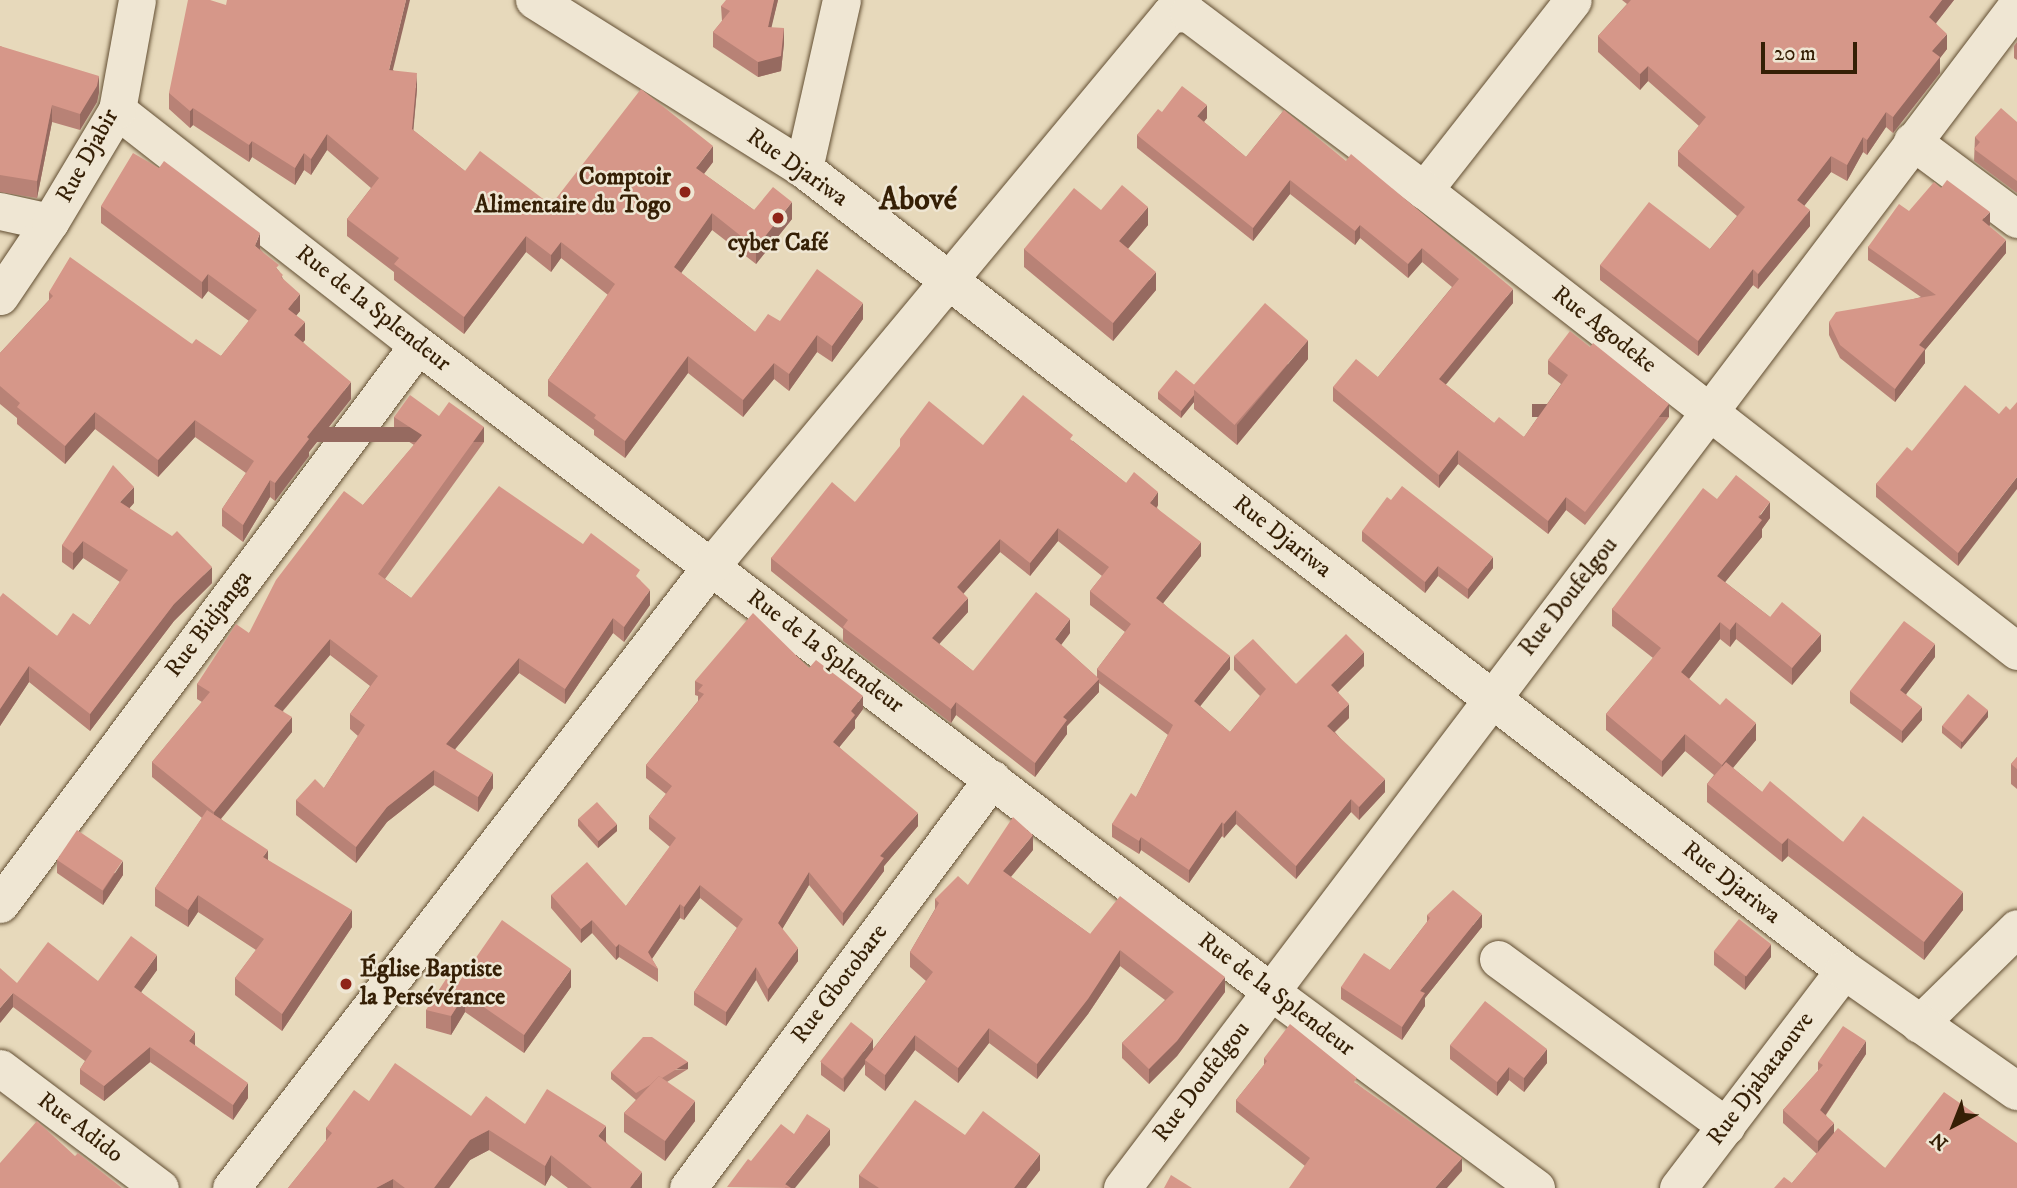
<!DOCTYPE html>
<meta charset="utf-8">
<style>
body{margin:0}
#map{position:relative;width:2017px;height:1188px;overflow:hidden;background:#e7d9bb;font-family:"IM FELL DW Pica",serif}
div>[style]{position:absolute}
[style*='--x']{left:calc(var(--x)*1px);top:calc(var(--y)*1px);width:calc(var(--w)*1px);rotate:calc(var(--a)*1deg)}
.roads{filter:drop-shadow(0 0 2px #624e32) drop-shadow(0 0 2px #624e32)}
.minor>*{height:37px;margin:-18.5px;padding:0 18.5px;transform-origin:18.5px;border-radius:18.5px;background:#efe6d3}
.tertiary>*{height:38px;margin:-19px;padding:0 19px;transform-origin:19px;border-radius:19px;background:#efe6d3}
.wall>*{inset:0;background:#b88276}
.shaded-wall>*{inset:0;background:#966a60;transform-origin:0 0}
.building>*{inset:0;background:#d69789;transform-origin:0 0}
.dots>*{width:19px;height:19px;translate:-50% -50%;box-sizing:border-box;border:4px solid #efe6d3;border-radius:50%}
span{translate:-50% -50%;white-space:nowrap;text-align:center;line-height:1.15;-webkit-text-stroke:5px #efe6d3;paint-order:stroke}
.street-label{font-size:24px;color:#351f05}
.poi-label{font-size:24px;color:#351f05;font-weight:700}
.right{translate:-100% -50%;text-align:right}
.left{translate:0 -50%;text-align:left}
.district-label{font-size:32px;color:#351f05;font-weight:700}
.north{position:absolute;left:1919px;top:1090px;width:70px;height:70px;-webkit-text-stroke:5px #efe6d3;paint-order:stroke;rotate:222deg;font-size:19px;font-weight:700;line-height:28px;text-align:center;color:#351f05}
.north::after{content:'';display:block;margin:auto;width:24px;height:32px;background:#351f05;clip-path:polygon(50% 0,100% 100%,50% 72%,0 100%)}
.scale{position:absolute;left:1761px;top:42px;width:96px;height:32px;box-sizing:border-box;border:4px solid #351f05;border-top:0;padding-left:9px;font-size:21px;line-height:24px;white-space:nowrap;color:#351f05;-webkit-text-stroke:5px #efe6d3;paint-order:stroke}
</style>
<div id="map">
<div class="roads">
<div class="minor">
<i style="--x:117;--y:110;--w:382;--a:38"></i>
<i style="--x:418;--y:345;--w:1069;--a:37.17"></i>
<i style="--x:1270;--y:991;--w:331;--a:36.5"></i>
<i style="--x:1912;--y:141;--w:131;--a:36.6"></i>
<i style="--x:1424;--y:190;--w:241;--a:-51.9"></i>
<i style="--x:0;--y:211;--w:51;--a:12.4"></i>
<i style="--x:0;--y:296;--w:89;--a:-56"></i>
<i style="--x:50;--y:222;--w:131;--a:-59.1"></i>
<i style="--x:117;--y:110;--w:112;--a:-79.7"></i>
<i style="--x:0;--y:904;--w:698;--a:-53.21"></i>
<i style="--x:1498;--y:959;--w:283;--a:36.2"></i>
<i style="--x:1919;--y:1024;--w:137;--a:-44.4"></i>
<i style="--x:0;--y:1068;--w:200;--a:36.9"></i>
<i style="--x:231;--y:1188;--w:786;--a:-52.34"></i>
<i style="--x:711;--y:566;--w:718;--a:-50.26"></i>
<i style="--x:1170;--y:14;--w:18;--a:-3"></i>
<i style="--x:1188;--y:13;--w:295;--a:36.9"></i>
<i style="--x:1424;--y:190;--w:751;--a:37.86"></i>
<i style="--x:688;--y:1188;--w:510;--a:-53.38"></i>
<i style="--x:1122;--y:1188;--w:1483;--a:-52.89"></i>
<i style="--x:1678;--y:1188;--w:274;--a:-52.7"></i>
</div>
<div class="tertiary">
<i style="--x:535;--y:0;--w:318;--a:32.1"></i>
<i style="--x:804;--y:169;--w:1313;--a:37.6"></i>
<i style="--x:1844;--y:970;--w:211;--a:35"></i>
<i style="--x:804;--y:169;--w:173;--a:-77.3"></i>
</div>
</div>
<div class="wall">
<i style="clip-path:polygon(778px 0,771px 27px,784px 43px,781px 71px,758px 77px,713px 47px,713px 32px,722px 21px,721px 6px)"></i>
<i style="clip-path:polygon(1622px 0,1954px 0,1936px 23px,1947px 49px,1940px 58px,1940px 73px,1893px 133px,1886px 127px,1867px 155px,1863px 152px,1847px 181px,1831px 172px,1804px 206px,1810px 226px,1758px 289px,1753px 285px,1698px 356px,1600px 280px,1600px 265px,1710px 249px,1737px 216px,1678px 166px,1678px 151px,1699px 126px,1648px 81px,1640px 90px,1598px 52px,1598px 36px,1627px 4px)"></i>
<i style="clip-path:polygon(2017px 42px,2017px 60px,2014px 58px,2014px 46px)"></i>
<i style="clip-path:polygon(0 46px,99px 92px,97px 102px,80px 130px,52px 122px,37px 198px,0 192px)"></i>
<i style="clip-path:polygon(393px 70px,417px 89px,413px 130px,465px 171px,551px 205px,713px 162px,704px 174px,754px 210px,792px 219px,756px 264px,712px 230px,681px 273px,755px 332px,780px 321px,863px 319px,832px 362px,817px 352px,789px 391px,774px 379px,743px 417px,688px 373px,625px 458px,594px 435px,594px 430px,548px 396px,548px 380px,608px 295px,561px 258px,551px 272px,526px 252px,464px 334px,394px 280px,394px 272px,347px 236px,347px 219px,371px 188px,327px 150px,311px 175px,304px 170px,295px 185px,252px 157px,249px 162px,193px 125px,190px 128px,169px 109px,169px 93px)"></i>
<i style="clip-path:polygon(1284px 110px,1513px 303px,1445px 384px,1494px 423px,1524px 437px,1561px 384px,1548px 374px,1548px 360px,1669px 417px,1585px 525px,1566px 510px,1548px 534px,1458px 464px,1439px 488px,1333px 401px,1333px 387px,1378px 377px,1452px 287px,1422px 262px,1408px 278px,1360px 238px,1355px 245px,1290px 194px,1253px 241px,1137px 148px,1137px 135px,1162px 112px,1207px 118px,1204px 122px,1246px 157px)"></i>
<i style="clip-path:polygon(2017px 122px,2017px 193px,1974px 161px,1975px 137px)"></i>
<i style="clip-path:polygon(101px 206px,260px 249px,279px 271px,300px 311px,296px 315px,305px 340px,303px 342px,351px 399px,309px 452px,309px 456px,275px 501px,270px 497px,243px 542px,222px 526px,222px 509px,246px 473px,195px 437px,158px 477px,95px 429px,65px 464px,17px 424px,17px 418px,0 404px,0 353px,49px 300px,49px 292px,192px 344px,221px 356px,249px 321px,208px 291px,202px 299px,101px 223px)"></i>
<i style="clip-path:polygon(1101px 210px,1148px 225px,1128px 249px,1156px 290px,1113px 341px,1024px 267px,1024px 249px)"></i>
<i style="clip-path:polygon(1909px 211px,1990px 225px,1989px 226px,2006px 253px,1925px 350px,1925px 363px,1895px 402px,1840px 358px,1829px 335px,1829px 322px,1921px 297px,1868px 260px,1868px 247px)"></i>
<i style="clip-path:polygon(1308px 359px,1237px 445px,1194px 409px,1194px 402px,1181px 418px,1158px 399px,1158px 392px,1197px 387px)"></i>
<i style="clip-path:polygon(2010px 410px,1958px 566px,1876px 497px,1876px 484px,1912px 451px)"></i>
<i style="clip-path:polygon(439px 416px,484px 442px,385px 579px,411px 598px,583px 544px,640px 580px,650px 605px,624px 642px,613px 633px,565px 704px,519px 673px,455px 749px,493px 788px,478px 812px,434px 785px,387px 822px,356px 863px,296px 815px,296px 800px,324px 788px,358px 736px,350px 729px,350px 714px,370px 686px,330px 655px,283px 711px,292px 732px,221px 819px,268px 860px,352px 927px,282px 1031px,235px 995px,235px 978px,256px 950px,198px 912px,188px 927px,155px 906px,155px 888px,202px 818px,152px 777px,152px 762px,202px 702px,197px 699px,197px 684px,249px 633px,363px 505px,414px 445px,394px 432px,394px 417px)"></i>
<i style="clip-path:polygon(evenodd,1073px 441px,1126px 483px,1158px 505px,1157px 508px,1201px 556px,1163px 603px,1230px 669px,1200px 706px,1230px 732px,1260px 696px,1234px 670px,1234px 656px,1296px 684px,1364px 666px,1338px 692px,1349px 718px,1335px 732px,1385px 792px,1359px 820px,1351px 812px,1296px 879px,1236px 824px,1224px 838px,1222px 836px,1189px 883px,1141px 850px,1139px 854px,1112px 837px,1112px 824px,1136px 797px,1168px 735px,1099px 683px,1099px 692px,1067px 726px,1067px 734px,1035px 777px,956px 715px,951px 723px,843px 641px,843px 629px,771px 571px,771px 558px,855px 502px,983px 445px,1073px 441px,1058px 541px,1102px 576px,1090px 591px,1090px 605px,1125px 632px,1097px 669px,1097px 677px,1061px 645px,1070px 633px,973px 671px,939px 644px,968px 612px,963px 594px,1000px 552px,1030px 576px,1058px 541px)"></i>
<i style="clip-path:polygon(1717px 499px,1770px 518px,1762px 529px,1762px 537px,1725px 582px,1770px 617px,1821px 651px,1792px 685px,1736px 639px,1730px 647px,1720px 639px,1689px 679px,1756px 740px,1733px 768px,1762px 792px,1843px 842px,1963px 910px,1924px 960px,1788px 856px,1782px 862px,1707px 802px,1707px 784px,1714px 775px,1685px 751px,1662px 777px,1606px 730px,1606px 714px,1653px 658px,1612px 626px,1612px 609px)"></i>
<i style="clip-path:polygon(134px 503px,129px 508px,212px 583px,174px 621px,90px 731px,29px 682px,0 726px,0 597px,57px 636px,90px 625px,120px 582px,83px 558px,73px 570px,62px 562px,62px 545px)"></i>
<i style="clip-path:polygon(1362px 531px,1493px 568px,1468px 599px,1438px 576px,1425px 593px,1362px 541px)"></i>
<i style="clip-path:polygon(1935px 657px,1906px 694px,1922px 720px,1902px 743px,1850px 703px,1850px 691px)"></i>
<i style="clip-path:polygon(809px 668px,863px 709px,855px 720px,855px 728px,839px 747px,918px 826px,884px 866px,884px 871px,843px 926px,809px 885px,782px 929px,798px 961px,768px 1002px,756px 980px,726px 1026px,694px 1005px,694px 992px,737px 928px,700px 898px,684px 920px,680px 918px,652px 959px,658px 969px,658px 982px,619px 957px,616px 960px,592px 933px,581px 943px,551px 908px,551px 895px,626px 906px,670px 847px,649px 829px,649px 816px,666px 794px,646px 778px,646px 765px,698px 701px,698px 696px,695px 695px,695px 681px)"></i>
<i style="clip-path:polygon(1988px 717px,1961px 749px,1942px 733px,1942px 726px)"></i>
<i style="clip-path:polygon(2017px 757px,2017px 789px,2011px 784px,2011px 764px)"></i>
<i style="clip-path:polygon(578px 819px,617px 831px,598px 848px,578px 826px)"></i>
<i style="clip-path:polygon(1033px 850px,1011px 877px,1090px 934px,1225px 992px,1177px 1056px,1149px 1084px,1122px 1058px,1122px 1043px,1165px 1000px,1120px 966px,1088px 1014px,1037px 1079px,989px 1043px,958px 1083px,915px 1050px,885px 1091px,865px 1075px,865px 1064px,844px 1092px,821px 1075px,821px 1062px,873px 1049px,926px 981px,910px 967px,910px 952px,935px 909px,935px 899px,968px 885px)"></i>
<i style="clip-path:polygon(57px 860px,123px 875px,103px 905px,57px 873px)"></i>
<i style="clip-path:polygon(1427px 915px,1482px 927px,1425px 998px,1425px 1006px,1402px 1040px,1341px 999px,1341px 987px,1390px 970px,1427px 922px)"></i>
<i style="clip-path:polygon(1714px 951px,1771px 957px,1745px 990px,1714px 965px)"></i>
<i style="clip-path:polygon(157px 970px,141px 992px,248px 1098px,233px 1120px,150px 1062px,104px 1101px,80px 1084px,80px 1069px,85px 1061px,13px 1007px,0 1023px,17px 983px,98px 981px)"></i>
<i style="clip-path:polygon(457px 985px,571px 987px,524px 1053px,465px 1012px,451px 1035px,426px 1028px,426px 1010px)"></i>
<i style="clip-path:polygon(1450px 1045px,1547px 1063px,1524px 1092px,1509px 1080px,1497px 1096px,1450px 1059px)"></i>
<i style="clip-path:polygon(1866px 1054px,1826px 1115px,1834px 1133px,1885px 1168px,2017px 1188px,1792px 1183px,1817px 1154px,1783px 1123px,1783px 1110px,1818px 1071px,1818px 1062px)"></i>
<i style="clip-path:polygon(1264px 1058px,1357px 1084px,1462px 1171px,1305px 1166px,1236px 1112px,1236px 1100px,1264px 1065px)"></i>
<i style="clip-path:polygon(688px 1069px,667px 1082px,695px 1121px,665px 1161px,624px 1132px,624px 1113px,636px 1100px,611px 1079px,611px 1072px)"></i>
<i style="clip-path:polygon(369px 1101px,525px 1124px,606px 1142px,642px 1188px,568px 1188px,551px 1175px,545px 1186px,489px 1150px,470px 1160px,449px 1188px,288px 1188px,326px 1141px,326px 1128px)"></i>
<i style="clip-path:polygon(965px 1135px,1040px 1170px,1026px 1188px,859px 1188px,859px 1175px)"></i>
</div>
<div class="shaded-wall">
<i style="clip-path:polygon(406px 0,410px 0,389px 86px,389px 70px)"></i>
<i style="clip-path:polygon(774px 0,778px 0,768px 42px,768px 27px)"></i>
<i style="clip-path:polygon(1942px 0,1954px 0,1929px 32px,1929px 17px)"></i>
<i style="clip-path:polygon(784px 28px,784px 43px,781px 71px,758px 77px,758px 62px)"></i>
<i style="clip-path:polygon(1947px 34px,1947px 49px,1940px 58px,1940px 73px,1893px 133px,1893px 117px,1932px 51px)"></i>
<i style="clip-path:polygon(1648px 66px,1648px 81px,1640px 90px,1640px 74px)"></i>
<i style="clip-path:polygon(417px 73px,417px 89px,412px 146px,412px 129px)"></i>
<i style="clip-path:polygon(99px 76px,99px 92px,97px 102px,80px 130px,80px 114px)"></i>
<i style="clip-path:polygon(52px 105px,52px 122px,37px 198px,37px 181px)"></i>
<i style="clip-path:polygon(1207px 105px,1207px 118px,1197px 130px,1197px 116px)"></i>
<i style="clip-path:polygon(193px 108px,193px 125px,190px 128px,190px 111px)"></i>
<i style="clip-path:polygon(1886px 112px,1886px 127px,1867px 155px,1867px 140px)"></i>
<i style="clip-path:polygon(327px 134px,327px 150px,311px 175px,311px 159px)"></i>
<i style="clip-path:polygon(1863px 137px,1863px 152px,1847px 181px,1847px 165px)"></i>
<i style="clip-path:polygon(252px 141px,252px 157px,249px 162px,249px 145px)"></i>
<i style="clip-path:polygon(713px 146px,713px 162px,696px 184px,696px 168px)"></i>
<i style="clip-path:polygon(304px 153px,304px 170px,295px 185px,295px 168px)"></i>
<i style="clip-path:polygon(1831px 156px,1831px 172px,1797px 215px,1797px 200px)"></i>
<i style="clip-path:polygon(1290px 180px,1290px 194px,1253px 241px,1253px 228px)"></i>
<i style="clip-path:polygon(792px 202px,792px 219px,756px 264px,756px 248px)"></i>
<i style="clip-path:polygon(1148px 207px,1148px 225px,1119px 259px,1119px 241px)"></i>
<i style="clip-path:polygon(1810px 210px,1810px 226px,1758px 289px,1758px 274px)"></i>
<i style="clip-path:polygon(1990px 212px,1990px 225px,1982px 233px,1982px 220px)"></i>
<i style="clip-path:polygon(712px 213px,712px 230px,674px 283px,674px 267px)"></i>
<i style="clip-path:polygon(1360px 225px,1360px 238px,1355px 245px,1355px 231px)"></i>
<i style="clip-path:polygon(260px 233px,260px 250px,255px 246px)"></i>
<i style="clip-path:polygon(526px 236px,526px 252px,464px 334px,464px 317px)"></i>
<i style="clip-path:polygon(2006px 240px,2006px 253px,1925px 350px,1925px 363px,1895px 402px,1895px 389px,1919px 345px)"></i>
<i style="clip-path:polygon(561px 242px,561px 258px,551px 272px,551px 255px)"></i>
<i style="clip-path:polygon(1422px 248px,1422px 262px,1408px 278px,1408px 264px)"></i>
<i style="clip-path:polygon(1753px 269px,1753px 285px,1698px 356px,1698px 341px)"></i>
<i style="clip-path:polygon(1156px 272px,1156px 290px,1113px 341px,1113px 323px)"></i>
<i style="clip-path:polygon(208px 274px,208px 291px,202px 299px,202px 282px)"></i>
<i style="clip-path:polygon(1513px 289px,1513px 303px,1439px 393px,1439px 379px)"></i>
<i style="clip-path:polygon(300px 294px,300px 311px,288px 326px,288px 309px)"></i>
<i style="clip-path:polygon(863px 303px,863px 319px,832px 362px,832px 346px)"></i>
<i style="clip-path:polygon(305px 322px,305px 340px,294px 352px,294px 335px)"></i>
<i style="clip-path:polygon(817px 335px,817px 352px,789px 391px,789px 374px)"></i>
<i style="clip-path:polygon(1308px 340px,1308px 359px,1237px 445px,1237px 425px)"></i>
<i style="clip-path:polygon(688px 356px,688px 373px,625px 458px,625px 441px)"></i>
<i style="clip-path:polygon(774px 363px,774px 379px,743px 417px,743px 400px)"></i>
<i style="clip-path:polygon(351px 382px,351px 399px,309px 452px,309px 456px,275px 501px,275px 483px,307px 437px)"></i>
<i style="clip-path:polygon(1194px 395px,1194px 402px,1181px 418px,1181px 411px)"></i>
<i style="left:1669px;top:404px;width:13px;height:137px;rotate:90deg"></i>
<i style="clip-path:polygon(95px 412px,95px 429px,65px 464px,65px 446px)"></i>
<i style="clip-path:polygon(195px 420px,195px 437px,158px 477px,158px 460px)"></i>
<i style="left:484px;top:427px;width:15px;height:181px;rotate:90deg"></i>
<i style="clip-path:polygon(1458px 450px,1458px 464px,1439px 488px,1439px 475px)"></i>
<i style="clip-path:polygon(2017px 477px,2017px 489px,1958px 566px,1958px 553px)"></i>
<i style="clip-path:polygon(270px 480px,270px 497px,243px 542px,243px 525px)"></i>
<i style="clip-path:polygon(134px 487px,134px 503px,120px 519px,120px 502px)"></i>
<i style="clip-path:polygon(1158px 492px,1158px 505px,1150px 516px,1150px 503px)"></i>
<i style="clip-path:polygon(1566px 497px,1566px 510px,1548px 534px,1548px 521px)"></i>
<i style="clip-path:polygon(1770px 502px,1770px 518px,1762px 529px,1762px 537px,1717px 592px,1717px 576px)"></i>
<i style="clip-path:polygon(1058px 528px,1058px 541px,1030px 576px,1030px 563px)"></i>
<i style="clip-path:polygon(1000px 539px,1000px 552px,957px 601px,957px 587px)"></i>
<i style="clip-path:polygon(83px 541px,83px 558px,73px 570px,73px 553px)"></i>
<i style="clip-path:polygon(1201px 542px,1201px 556px,1156px 612px,1156px 598px)"></i>
<i style="clip-path:polygon(1493px 557px,1493px 568px,1468px 599px,1468px 589px)"></i>
<i style="clip-path:polygon(1438px 566px,1438px 576px,1425px 593px,1425px 582px)"></i>
<i style="clip-path:polygon(212px 567px,212px 583px,174px 621px,90px 731px,90px 714px,174px 604px)"></i>
<i style="clip-path:polygon(650px 590px,650px 605px,624px 642px,624px 627px)"></i>
<i style="clip-path:polygon(968px 598px,968px 612px,932px 652px,932px 638px)"></i>
<i style="clip-path:polygon(613px 618px,613px 633px,565px 704px,565px 689px)"></i>
<i style="clip-path:polygon(1070px 619px,1070px 633px,1055px 653px,1055px 639px)"></i>
<i style="clip-path:polygon(1720px 622px,1720px 639px,1681px 689px,1681px 672px)"></i>
<i style="clip-path:polygon(1736px 622px,1736px 639px,1730px 647px,1730px 630px)"></i>
<i style="clip-path:polygon(1821px 634px,1821px 651px,1792px 685px,1792px 668px)"></i>
<i style="clip-path:polygon(330px 639px,330px 655px,274px 721px,274px 706px)"></i>
<i style="clip-path:polygon(1935px 644px,1935px 657px,1900px 702px,1900px 690px)"></i>
<i style="clip-path:polygon(1364px 652px,1364px 666px,1331px 699px,1331px 685px)"></i>
<i style="clip-path:polygon(1230px 656px,1230px 669px,1194px 714px,1194px 701px)"></i>
<i style="clip-path:polygon(519px 658px,519px 673px,446px 760px,446px 744px)"></i>
<i style="clip-path:polygon(29px 666px,29px 682px,0 726px,0 709px)"></i>
<i style="clip-path:polygon(1099px 679px,1099px 692px,1067px 726px,1067px 734px,1035px 777px,1035px 763px,1063px 717px)"></i>
<i style="clip-path:polygon(863px 696px,863px 709px,855px 720px,855px 728px,833px 755px,833px 742px,851px 711px)"></i>
<i style="clip-path:polygon(956px 702px,956px 715px,951px 723px,951px 709px)"></i>
<i style="clip-path:polygon(1349px 704px,1349px 718px,1327px 739px,1327px 726px)"></i>
<i style="clip-path:polygon(1922px 707px,1922px 720px,1902px 743px,1902px 731px)"></i>
<i style="clip-path:polygon(1988px 710px,1988px 717px,1961px 749px,1961px 742px)"></i>
<i style="clip-path:polygon(292px 717px,292px 732px,214px 827px,214px 812px)"></i>
<i style="clip-path:polygon(1756px 723px,1756px 740px,1722px 781px,1722px 765px)"></i>
<i style="clip-path:polygon(1685px 734px,1685px 751px,1662px 777px,1662px 761px)"></i>
<i style="clip-path:polygon(434px 770px,434px 785px,387px 822px,356px 863px,356px 847px,387px 807px)"></i>
<i style="clip-path:polygon(493px 773px,493px 788px,478px 812px,478px 797px)"></i>
<i style="clip-path:polygon(1385px 779px,1385px 792px,1359px 820px,1359px 807px)"></i>
<i style="clip-path:polygon(1351px 799px,1351px 812px,1296px 879px,1296px 866px)"></i>
<i style="clip-path:polygon(1236px 810px,1236px 824px,1224px 838px,1224px 824px)"></i>
<i style="clip-path:polygon(918px 813px,918px 826px,884px 866px,884px 871px,843px 926px,843px 913px,880px 856px)"></i>
<i style="clip-path:polygon(1222px 822px,1222px 836px,1189px 883px,1189px 870px)"></i>
<i style="clip-path:polygon(617px 824px,617px 831px,598px 848px,598px 841px)"></i>
<i style="clip-path:polygon(1033px 835px,1033px 850px,1003px 886px,1003px 871px)"></i>
<i style="clip-path:polygon(1141px 837px,1141px 850px,1139px 854px,1139px 841px)"></i>
<i style="clip-path:polygon(1788px 838px,1788px 856px,1782px 862px,1782px 844px)"></i>
<i style="clip-path:polygon(268px 850px,268px 867px,263px 857px)"></i>
<i style="clip-path:polygon(123px 861px,123px 875px,103px 905px,103px 891px)"></i>
<i style="clip-path:polygon(809px 872px,809px 885px,778px 936px,778px 923px)"></i>
<i style="clip-path:polygon(700px 885px,700px 898px,684px 920px,684px 907px)"></i>
<i style="clip-path:polygon(1963px 892px,1963px 910px,1924px 960px,1924px 942px)"></i>
<i style="clip-path:polygon(198px 895px,198px 912px,188px 927px,188px 910px)"></i>
<i style="clip-path:polygon(680px 904px,680px 918px,649px 963px,648px 952px)"></i>
<i style="clip-path:polygon(352px 910px,352px 927px,282px 1031px,282px 1014px)"></i>
<i style="clip-path:polygon(1482px 914px,1482px 927px,1425px 998px,1425px 1006px,1402px 1040px,1402px 1027px,1420px 991px)"></i>
<i style="clip-path:polygon(592px 920px,592px 933px,581px 943px,581px 929px)"></i>
<i style="clip-path:polygon(619px 944px,619px 957px,616px 960px,616px 947px)"></i>
<i style="clip-path:polygon(1771px 944px,1771px 957px,1745px 990px,1745px 976px)"></i>
<i style="clip-path:polygon(798px 948px,798px 961px,768px 1002px,768px 989px)"></i>
<i style="clip-path:polygon(1120px 950px,1120px 966px,1088px 1014px,1037px 1079px,1037px 1064px)"></i>
<i style="clip-path:polygon(157px 955px,157px 970px,134px 1002px,134px 987px)"></i>
<i style="clip-path:polygon(756px 967px,756px 980px,726px 1026px,726px 1012px)"></i>
<i style="clip-path:polygon(571px 969px,571px 987px,524px 1053px,524px 1035px)"></i>
<i style="clip-path:polygon(1225px 977px,1225px 992px,1177px 1056px,1149px 1084px,1149px 1069px)"></i>
<i style="clip-path:polygon(13px 993px,13px 1007px,0 1023px,0 1008px)"></i>
<i style="clip-path:polygon(465px 994px,465px 1012px,451px 1035px,451px 1016px)"></i>
<i style="clip-path:polygon(989px 1028px,989px 1043px,958px 1083px,958px 1068px)"></i>
<i style="clip-path:polygon(195px 1032px,195px 1047px,189px 1041px)"></i>
<i style="clip-path:polygon(915px 1035px,915px 1050px,885px 1091px,885px 1075px)"></i>
<i style="clip-path:polygon(873px 1039px,873px 1053px,865px 1060px,865px 1064px,844px 1092px,844px 1078px)"></i>
<i style="clip-path:polygon(1866px 1041px,1866px 1054px,1820px 1123px,1820px 1110px)"></i>
<i style="clip-path:polygon(150px 1047px,150px 1062px,104px 1101px,104px 1086px)"></i>
<i style="clip-path:polygon(1547px 1049px,1547px 1063px,1524px 1092px,1524px 1078px)"></i>
<i style="left:688px;top:1062px;width:7px;height:61px;rotate:90deg"></i>
<i style="clip-path:polygon(1509px 1067px,1509px 1080px,1497px 1096px,1497px 1082px)"></i>
<i style="clip-path:polygon(248px 1083px,248px 1098px,233px 1120px,233px 1105px)"></i>
<i style="clip-path:polygon(695px 1101px,695px 1121px,665px 1161px,665px 1141px)"></i>
<i style="clip-path:polygon(1834px 1123px,1834px 1136px,1818px 1155px,1818px 1141px)"></i>
<i style="clip-path:polygon(606px 1126px,606px 1145px,598px 1136px)"></i>
<i style="clip-path:polygon(830px 1129px,830px 1145px,795px 1188px,785px 1188px,785px 1184px)"></i>
<i style="clip-path:polygon(489px 1130px,489px 1150px,470px 1160px,449px 1188px,434px 1188px,470px 1140px)"></i>
<i style="clip-path:polygon(1040px 1154px,1040px 1170px,1026px 1188px,1014px 1188px)"></i>
<i style="clip-path:polygon(551px 1155px,551px 1175px,545px 1186px,545px 1166px)"></i>
<i style="clip-path:polygon(1462px 1158px,1462px 1171px,1447px 1188px,1435px 1188px)"></i>
<i style="clip-path:polygon(642px 1172px,642px 1188px,630px 1188px)"></i>
<i style="clip-path:polygon(393px 1179px,393px 1188px,376px 1188px)"></i>
</div>
<div class="building">
<i style="clip-path:polygon(188px 0,210px 0,226px 5px,227px 0,406px 0,389px 70px,417px 73px,412px 129px,465px 171px,480px 151px,551px 205px,641px 89px,713px 146px,696px 168px,754px 210px,773px 187px,792px 202px,756px 248px,712px 213px,674px 267px,755px 332px,768px 314px,780px 321px,817px 269px,863px 303px,832px 346px,817px 335px,789px 374px,774px 363px,743px 400px,688px 356px,625px 441px,594px 418px,596px 415px,548px 380px,615px 284px,561px 242px,551px 255px,526px 236px,464px 317px,394px 264px,399px 258px,347px 219px,379px 178px,327px 134px,311px 159px,304px 153px,295px 168px,252px 141px,249px 145px,193px 108px,190px 111px,169px 93px)"></i>
<i style="clip-path:polygon(726px 0,774px 0,768px 27px,784px 28px,781px 56px,758px 62px,713px 32px,730px 11px,721px 6px)"></i>
<i style="clip-path:polygon(1631px 0,1942px 0,1929px 17px,1947px 34px,1932px 51px,1940px 57px,1893px 117px,1886px 112px,1867px 140px,1863px 137px,1847px 165px,1831px 156px,1797px 200px,1810px 210px,1758px 274px,1753px 269px,1698px 341px,1600px 265px,1649px 202px,1710px 249px,1745px 207px,1678px 151px,1706px 117px,1648px 66px,1640px 74px,1598px 36px)"></i>
<i style="clip-path:polygon(0 46px,99px 76px,97px 86px,80px 114px,52px 105px,37px 181px,0 175px)"></i>
<i style="clip-path:polygon(1182px 86px,1207px 105px,1197px 116px,1246px 157px,1284px 110px,1346px 161px,1351px 154px,1513px 289px,1439px 379px,1494px 423px,1499px 417px,1524px 437px,1568px 375px,1548px 360px,1570px 331px,1590px 347px,1593px 343px,1669px 404px,1585px 512px,1566px 497px,1548px 521px,1458px 450px,1439px 475px,1333px 387px,1356px 359px,1378px 377px,1459px 279px,1422px 248px,1408px 264px,1360px 225px,1355px 231px,1290px 180px,1253px 228px,1137px 135px,1158px 109px,1162px 112px)"></i>
<i style="clip-path:polygon(2001px 108px,2017px 122px,2017px 181px,1974px 149px,1980px 142px,1975px 137px)"></i>
<i style="clip-path:polygon(133px 153px,159px 168px,164px 161px,260px 233px,255px 246px,279px 265px,276px 268px,283px 275px,281px 277px,300px 294px,288px 309px,305px 322px,294px 335px,351px 382px,307px 437px,309px 439px,275px 483px,270px 480px,243px 525px,222px 509px,254px 461px,195px 420px,158px 460px,95px 412px,65px 446px,17px 407px,20px 403px,0 386px,0 353px,53px 296px,49px 292px,70px 257px,192px 344px,196px 339px,221px 356px,257px 310px,208px 274px,202px 282px,101px 206px)"></i>
<i style="clip-path:polygon(1947px 180px,1990px 212px,1982px 220px,2006px 240px,1919px 345px,1925px 349px,1895px 389px,1840px 345px,1829px 322px,1836px 312px,1936px 295px,1868px 247px,1899px 204px,1909px 211px,1934px 182px,1941px 188px)"></i>
<i style="clip-path:polygon(1122px 185px,1148px 207px,1119px 241px,1156px 272px,1113px 323px,1024px 249px,1074px 188px,1101px 210px)"></i>
<i style="left:1265px;top:303px;width:57px;height:112px;rotate:41deg"></i>
<i style="clip-path:polygon(1176px 370px,1197px 387px,1194px 389px,1194px 395px,1181px 411px,1158px 392px)"></i>
<i style="clip-path:polygon(1965px 385px,1999px 414px,2006px 406px,2010px 410px,2017px 402px,2017px 477px,1958px 553px,1876px 484px,1907px 447px,1912px 451px)"></i>
<i style="clip-path:polygon(410px 395px,439px 416px,449px 402px,484px 427px,378px 574px,411px 598px,499px 486px,583px 544px,591px 533px,640px 570px,636px 576px,650px 590px,624px 627px,613px 618px,565px 689px,519px 658px,446px 744px,493px 773px,478px 797px,434px 770px,387px 807px,356px 847px,296px 800px,315px 779px,324px 788px,365px 725px,350px 714px,378px 676px,330px 639px,274px 706px,292px 717px,214px 812px,152px 762px,210px 692px,197px 684px,236px 624px,249px 633px,276px 580px,344px 491px,363px 505px,422px 435px,394px 417px)"></i>
<i style="clip-path:polygon(1023px 395px,1073px 435px,1070px 439px,1126px 483px,1134px 472px,1158px 492px,1150px 503px,1201px 542px,1156px 598px,1230px 656px,1194px 701px,1230px 732px,1266px 689px,1234px 656px,1253px 639px,1296px 684px,1346px 634px,1364px 652px,1331px 685px,1349px 704px,1327px 726px,1385px 779px,1359px 807px,1351px 799px,1296px 866px,1236px 810px,1224px 824px,1222px 822px,1189px 870px,1141px 837px,1139px 841px,1112px 824px,1131px 793px,1136px 797px,1173px 725px,1097px 669px,1131px 624px,1090px 591px,1109px 567px,1058px 528px,1030px 563px,1000px 539px,957px 587px,968px 598px,932px 638px,973px 671px,1036px 592px,1070px 619px,1055px 639px,1099px 679px,1063px 717px,1067px 720px,1035px 763px,956px 702px,951px 709px,843px 627px,848px 620px,771px 558px,832px 482px,855px 502px,900px 446px,900px 439px,929px 401px,983px 445px)"></i>
<i style="clip-path:polygon(113px 465px,134px 487px,120px 502px,172px 536px,177px 531px,212px 567px,174px 604px,90px 714px,29px 666px,0 709px,0 597px,3px 593px,57px 636px,73px 613px,90px 625px,128px 570px,83px 541px,73px 553px,62px 545px)"></i>
<i style="clip-path:polygon(1736px 475px,1770px 502px,1758px 517px,1762px 520px,1717px 576px,1770px 617px,1782px 602px,1821px 634px,1792px 668px,1736px 622px,1730px 630px,1720px 622px,1681px 672px,1720px 705px,1726px 698px,1756px 723px,1722px 765px,1685px 734px,1662px 761px,1606px 714px,1661px 648px,1612px 609px,1703px 488px,1717px 499px)"></i>
<i style="clip-path:polygon(1402px 486px,1493px 557px,1468px 589px,1438px 566px,1425px 582px,1362px 531px,1387px 497px,1391px 500px)"></i>
<i style="clip-path:polygon(753px 613px,809px 668px,816px 660px,863px 696px,851px 711px,855px 715px,833px 742px,918px 813px,880px 856px,884px 858px,843px 913px,809px 872px,778px 923px,798px 948px,768px 989px,756px 967px,726px 1012px,694px 992px,743px 919px,700px 885px,684px 907px,680px 904px,648px 952px,658px 969px,619px 944px,616px 947px,592px 920px,581px 929px,551px 895px,587px 862px,626px 906px,676px 838px,649px 816px,672px 786px,646px 765px,704px 694px,698px 691px,703px 685px,695px 681px)"></i>
<i style="clip-path:polygon(1904px 621px,1935px 644px,1900px 690px,1922px 707px,1902px 731px,1850px 691px)"></i>
<i style="left:1968px;top:694px;width:26px;height:41px;rotate:39deg"></i>
<i style="clip-path:polygon(2017px 757px,2017px 769px,2011px 764px)"></i>
<i style="clip-path:polygon(1726px 762px,1762px 792px,1770px 781px,1843px 842px,1863px 816px,1963px 892px,1924px 942px,1788px 838px,1782px 844px,1707px 784px)"></i>
<i style="left:597px;top:802px;width:30px;height:25px;rotate:48deg"></i>
<i style="clip-path:polygon(207px 810px,268px 850px,263px 857px,352px 910px,282px 1014px,235px 978px,264px 939px,198px 895px,188px 910px,155px 888px)"></i>
<i style="clip-path:polygon(1013px 817px,1033px 835px,1003px 871px,1090px 934px,1120px 896px,1225px 977px,1177px 1041px,1149px 1069px,1122px 1043px,1174px 992px,1120px 950px,1088px 999px,1037px 1064px,989px 1028px,958px 1068px,915px 1035px,885px 1075px,865px 1060px,933px 972px,910px 952px,939px 903px,935px 899px,958px 876px,968px 885px)"></i>
<i style="left:77px;top:830px;width:55px;height:36px;rotate:34deg"></i>
<i style="clip-path:polygon(1453px 890px,1482px 914px,1420px 991px,1425px 993px,1402px 1027px,1341px 987px,1364px 953px,1390px 970px,1430px 918px,1427px 915px)"></i>
<i style="left:1739px;top:919px;width:41px;height:41px;rotate:38deg"></i>
<i style="clip-path:polygon(502px 920px,571px 969px,524px 1035px,465px 994px,451px 1016px,426px 1010px,446px 979px,457px 985px)"></i>
<i style="clip-path:polygon(131px 936px,157px 955px,134px 987px,195px 1032px,189px 1041px,248px 1083px,233px 1105px,150px 1047px,104px 1086px,80px 1069px,92px 1051px,13px 993px,0 1008px,0 968px,17px 983px,48px 942px,98px 981px)"></i>
<i style="clip-path:polygon(1485px 1001px,1547px 1049px,1524px 1078px,1509px 1067px,1497px 1082px,1450px 1045px)"></i>
<i style="left:851px;top:1022px;width:28px;height:50px;rotate:38deg"></i>
<i style="clip-path:polygon(1290px 1024px,1357px 1078px,1354px 1082px,1462px 1158px,1435px 1188px,1289px 1188px,1310px 1158px,1236px 1100px,1267px 1061px,1264px 1058px)"></i>
<i style="clip-path:polygon(1843px 1026px,1866px 1041px,1820px 1110px,1834px 1123px,1818px 1141px,1783px 1110px,1823px 1065px,1818px 1062px)"></i>
<i style="clip-path:polygon(643px 1037px,652px 1037px,688px 1062px,662px 1078px,659px 1076px,650px 1085px,636px 1093px,611px 1072px)"></i>
<i style="clip-path:polygon(395px 1063px,471px 1116px,486px 1096px,525px 1124px,547px 1089px,606px 1126px,598px 1136px,642px 1172px,630px 1188px,592px 1188px,551px 1155px,545px 1166px,489px 1130px,470px 1140px,434px 1188px,405px 1188px,393px 1179px,376px 1188px,288px 1188px,332px 1133px,326px 1128px,354px 1090px,369px 1101px)"></i>
<i style="clip-path:polygon(659px 1076px,695px 1101px,665px 1141px,624px 1113px)"></i>
<i style="clip-path:polygon(1944px 1092px,2017px 1143px,2017px 1188px,1774px 1188px,1784px 1177px,1792px 1183px,1838px 1128px,1885px 1168px)"></i>
<i style="clip-path:polygon(915px 1100px,965px 1135px,983px 1111px,1040px 1154px,1014px 1188px,879px 1188px,859px 1175px)"></i>
<i style="clip-path:polygon(807px 1114px,830px 1129px,785px 1184px,791px 1188px,727px 1187px,748px 1159px,751px 1161px,781px 1124px,794px 1134px)"></i>
<i style="clip-path:polygon(37px 1121px,75px 1156px,78px 1153px,122px 1188px,0 1188px,0 1163px)"></i>
<i style="clip-path:polygon(1171px 1175px,1192px 1188px,1164px 1188px)"></i>
</div>
<div class="dots">
<i style="left:685px;top:192px;background:#8f2418"></i>
<i style="left:778px;top:218px;background:#8f2418"></i>
<i style="left:346px;top:984px;background:#8f2418"></i>
</div>
<div class="street-label">
<span style="left:88px;top:156px;rotate:-61deg">Rue Djabir</span>
<span style="left:797px;top:168px;rotate:35deg">Rue Djariwa</span>
<span style="left:373px;top:309px;rotate:38deg">Rue de la Splendeur</span>
<span style="left:1604px;top:330px;rotate:38deg">Rue Agodeke</span>
<span style="left:1282px;top:537px;rotate:38deg">Rue Djariwa</span>
<span style="left:1569px;top:597px;rotate:-52deg">Rue Doufelgou</span>
<span style="left:209px;top:624px;rotate:-53deg">Rue Bidjanga</span>
<span style="left:825px;top:652px;rotate:37deg">Rue de la Splendeur</span>
<span style="left:1731px;top:883px;rotate:38deg">Rue Djariwa</span>
<span style="left:840px;top:984px;rotate:-53deg">Rue Gbotobare</span>
<span style="left:1276px;top:995px;rotate:37deg">Rue de la Splendeur</span>
<span style="left:1761px;top:1079px;rotate:-53deg">Rue Djabataouve</span>
<span style="left:1202px;top:1082px;rotate:-53deg">Rue Doufelgou</span>
<span style="left:80px;top:1128px;rotate:37deg">Rue Adido</span>
</div>
<div class="poi-label">
<span class="right" style="left:671px;top:192px">Comptoir<br>Alimentaire du Togo</span>
<span style="left:778px;top:244px">cyber Café</span>
<span class="left" style="left:360px;top:984px">Église Baptiste<br>la Persévérance</span>
</div>
<div class="district-label">
<span style="left:918px;top:200px">Abové</span>
</div>
<div class="north">N</div>
<div class="scale">20 m</div>
</div>
